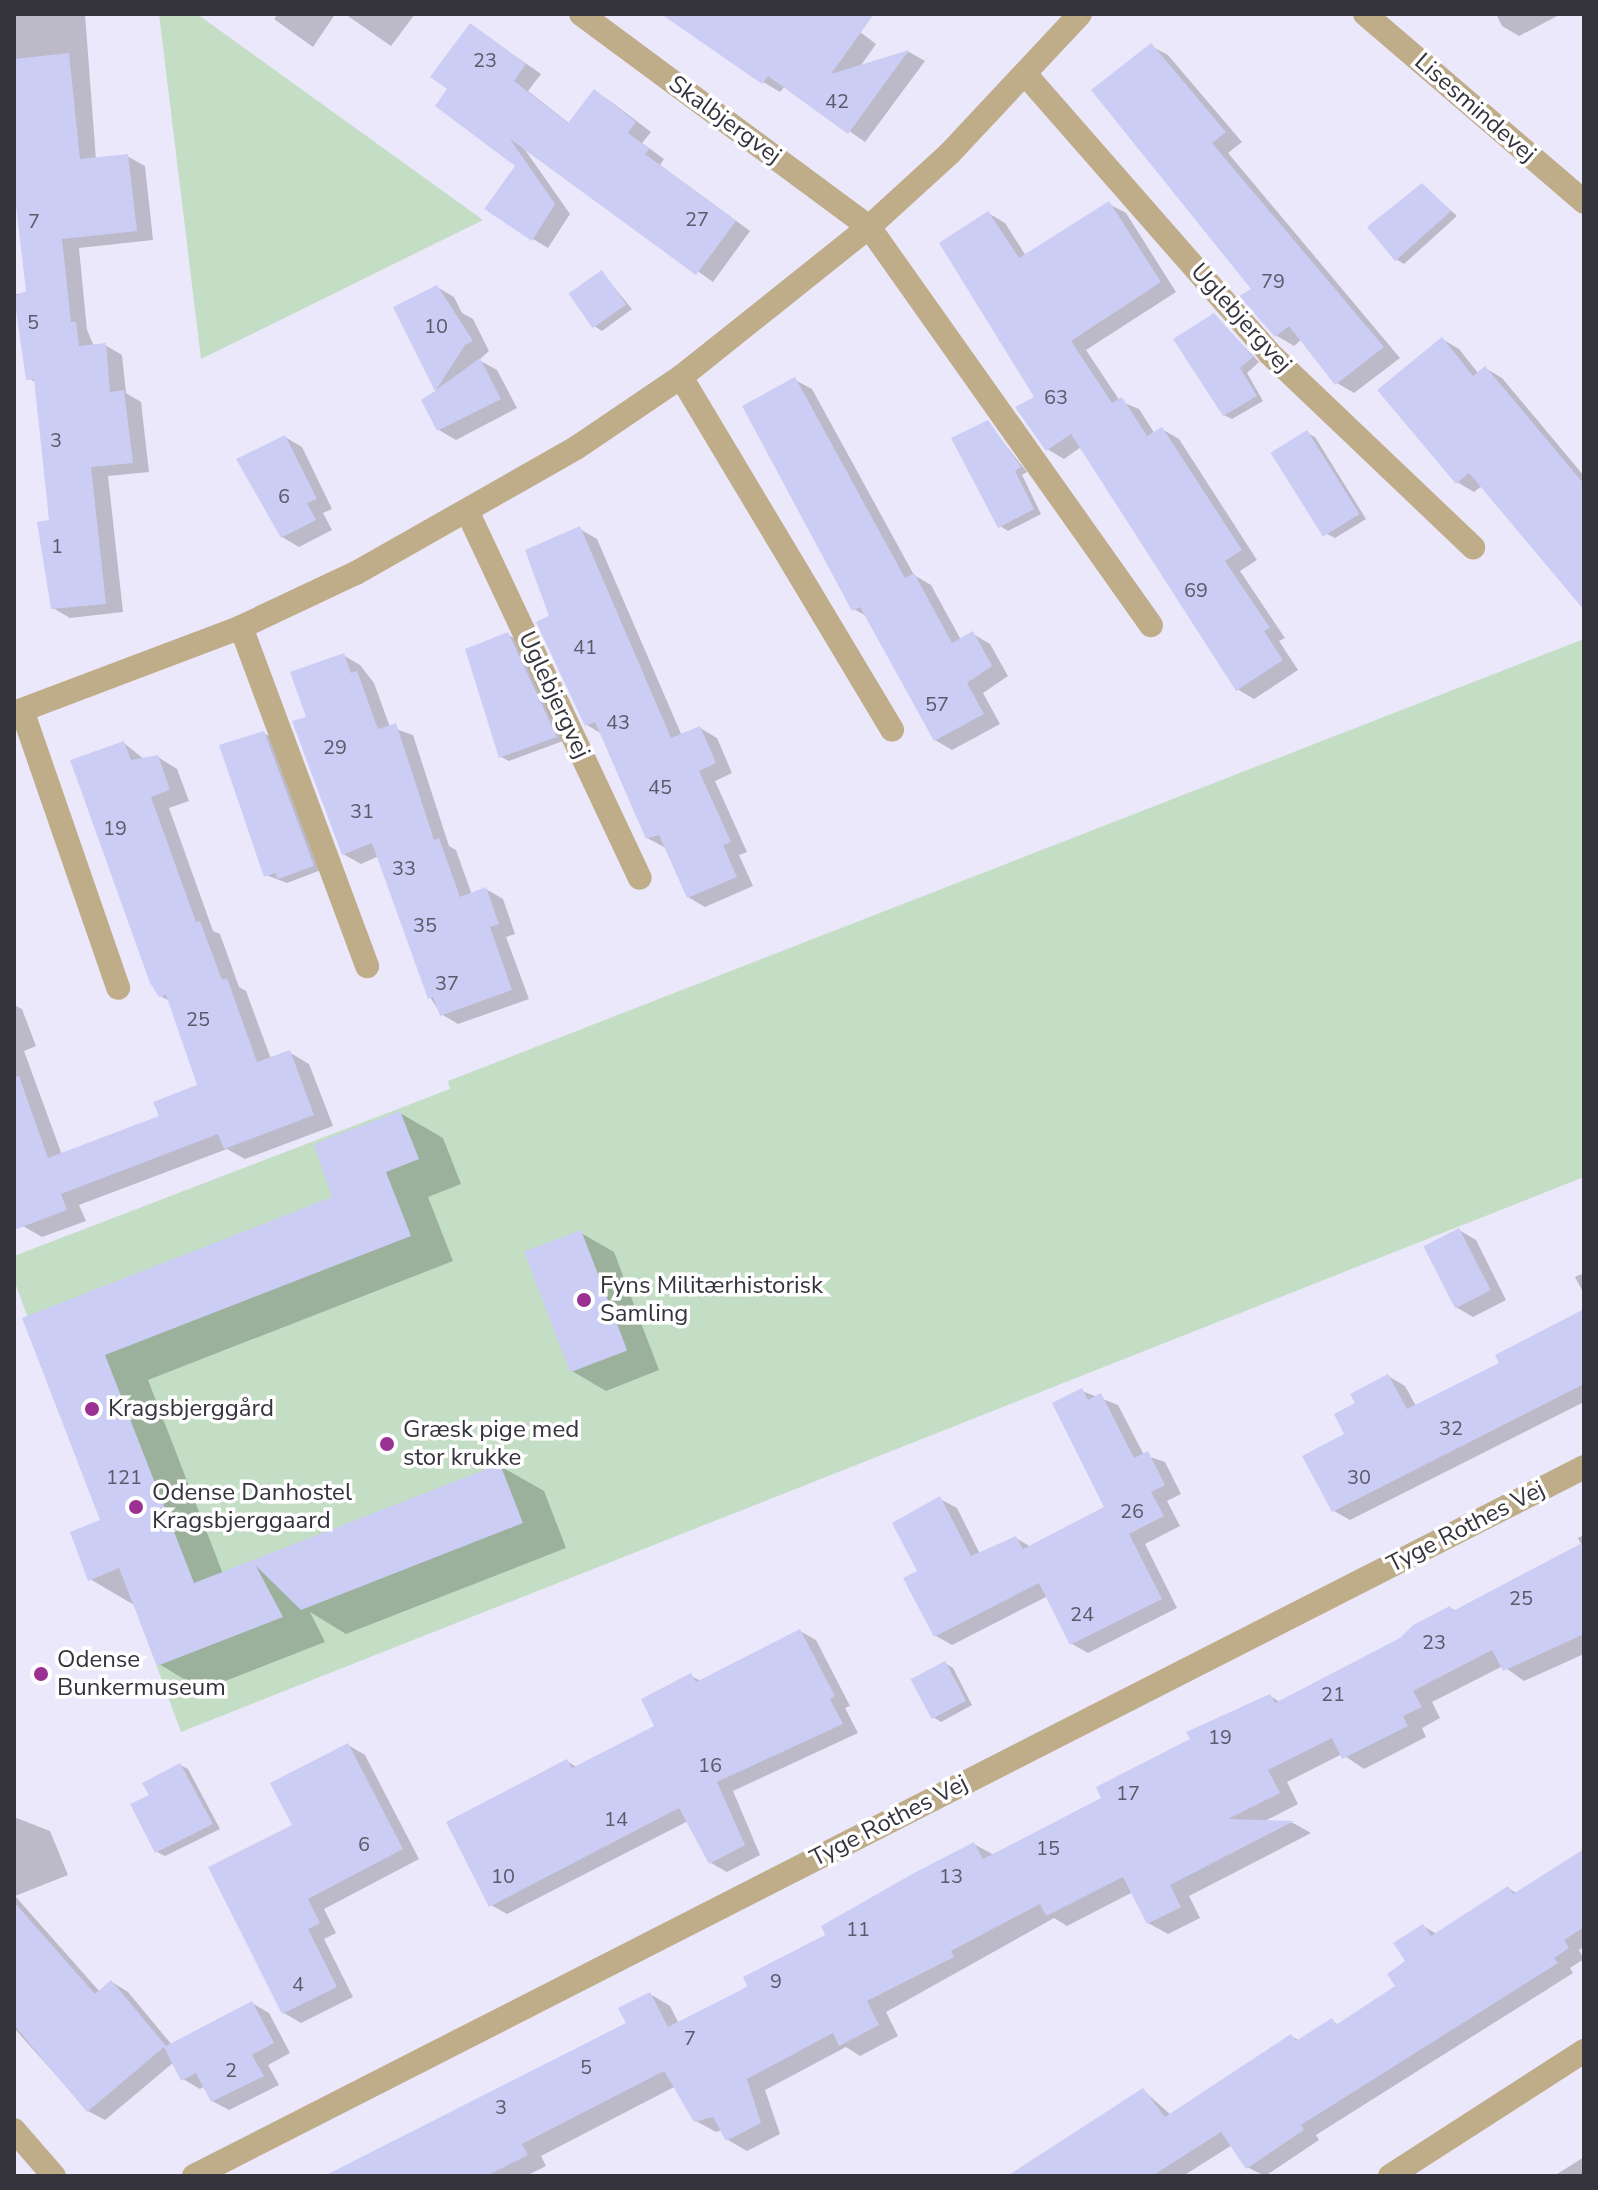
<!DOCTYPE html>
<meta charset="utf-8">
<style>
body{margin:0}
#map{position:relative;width:1598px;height:2190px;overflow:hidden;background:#ece8fc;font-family:"Nunito Sans",sans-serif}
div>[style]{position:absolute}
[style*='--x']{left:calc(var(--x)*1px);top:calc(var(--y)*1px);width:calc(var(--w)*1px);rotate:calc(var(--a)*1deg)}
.green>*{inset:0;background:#c3dec4}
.shadow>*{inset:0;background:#0003}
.building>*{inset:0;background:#cbcdf4;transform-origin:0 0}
.minor>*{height:24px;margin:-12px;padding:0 12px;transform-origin:12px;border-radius:12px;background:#bfad8a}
.dots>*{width:22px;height:22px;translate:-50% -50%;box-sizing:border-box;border:4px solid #fff;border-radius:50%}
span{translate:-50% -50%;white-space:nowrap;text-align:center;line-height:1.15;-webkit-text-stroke:7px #fff;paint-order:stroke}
.number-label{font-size:20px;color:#5a5a6a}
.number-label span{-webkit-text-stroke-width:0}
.street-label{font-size:24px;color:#35333c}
.poi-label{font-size:24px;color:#35333c}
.left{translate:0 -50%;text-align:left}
.frame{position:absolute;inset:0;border:16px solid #35333c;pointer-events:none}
</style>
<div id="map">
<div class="green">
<i style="clip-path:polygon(159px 14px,197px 14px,483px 220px,201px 359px)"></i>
<i style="clip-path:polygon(1584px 639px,1584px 1177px,181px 1732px,14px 1280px,14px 1256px,450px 1089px,448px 1081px)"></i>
</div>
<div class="shadow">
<i style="clip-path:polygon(14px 14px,85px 14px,96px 160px,127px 156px,145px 166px,153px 240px,79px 248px,87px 330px,94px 346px,105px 345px,122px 355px,126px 393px,141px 402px,149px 472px,108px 476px,123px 612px,70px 618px,53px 608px,51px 522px,37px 383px,28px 378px,16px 294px,28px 293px,14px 174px)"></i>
<i style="clip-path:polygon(278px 14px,332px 14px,334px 16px,313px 47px,274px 19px)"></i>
<i style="clip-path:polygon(345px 14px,415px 14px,391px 46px)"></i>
<i style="clip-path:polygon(688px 14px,836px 14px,876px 44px,859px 68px,909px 52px,925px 61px,865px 142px,785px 86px,780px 92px,763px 82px)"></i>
<i style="clip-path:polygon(1496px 14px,1561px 14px,1519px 36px,1502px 26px)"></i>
<i style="clip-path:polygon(471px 25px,541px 74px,528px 91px,570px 124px,594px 92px,610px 101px,651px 132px,642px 143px,664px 159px,660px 165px,750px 231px,713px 282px,523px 147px,570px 214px,548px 248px,533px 239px,518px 166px,450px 89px)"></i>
<i style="clip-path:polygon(1151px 46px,1168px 55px,1242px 142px,1228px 153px,1400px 358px,1354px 393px,1337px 383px,1302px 339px,1294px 346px,1277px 336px,1242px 296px,1254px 289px)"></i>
<i style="clip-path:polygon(1422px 185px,1457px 216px,1404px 264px,1396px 259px)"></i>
<i style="clip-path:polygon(1109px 204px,1126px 213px,1176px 292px,1086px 350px,1120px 401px,1139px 409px,1155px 434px,1162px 429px,1179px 439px,1257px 560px,1240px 571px,1285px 638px,1279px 641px,1298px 670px,1254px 699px,1237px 689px,1081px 447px,1064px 459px,1047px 449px,988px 213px,1005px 223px,1026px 256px)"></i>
<i style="clip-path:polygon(602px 273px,632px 309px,602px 331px,594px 326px)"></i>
<i style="clip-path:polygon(437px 287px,454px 297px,462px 313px,473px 319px,489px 351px,479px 360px,497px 370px,517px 408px,456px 440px,439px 430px,438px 391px,395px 308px)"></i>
<i style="clip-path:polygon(1214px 315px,1259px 362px,1247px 373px,1263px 401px,1232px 419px,1224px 415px)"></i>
<i style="clip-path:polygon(1442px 339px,1459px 349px,1478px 373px,1485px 368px,1502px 378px,1584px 476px,1584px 597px,1483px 485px,1474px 492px,1457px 482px)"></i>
<i style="clip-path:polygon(795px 380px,812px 389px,914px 575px,931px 585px,961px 640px,973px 634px,990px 644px,1008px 676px,983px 693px,1000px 724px,952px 750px,935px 740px,868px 617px,854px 609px)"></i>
<i style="clip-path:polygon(987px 422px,1027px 472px,1022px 475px,1041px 514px,1008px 531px,1000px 526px)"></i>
<i style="clip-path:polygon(1307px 433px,1315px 437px,1366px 519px,1335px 538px,1327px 534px)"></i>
<i style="clip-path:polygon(285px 437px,302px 447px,332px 509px,323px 513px,332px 530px,299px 547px,282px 537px)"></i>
<i style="clip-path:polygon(580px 529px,597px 539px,682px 736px,700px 728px,717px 738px,732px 773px,715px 781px,747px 852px,739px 855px,753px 886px,705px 907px,688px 897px,666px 848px,647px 838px,602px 734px,587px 725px,552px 617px)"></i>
<i style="clip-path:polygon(508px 635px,516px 639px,563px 741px,509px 761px,501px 757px)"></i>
<i style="clip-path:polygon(343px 655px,360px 665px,374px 683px,390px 727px,413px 735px,449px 846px,456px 850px,472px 895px,486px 889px,503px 899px,515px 934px,506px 937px,529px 999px,458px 1024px,441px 1014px,430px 997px,379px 856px,361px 864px,343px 854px,308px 718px)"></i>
<i style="clip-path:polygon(263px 733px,271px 737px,321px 870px,287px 883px,266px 875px)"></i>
<i style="clip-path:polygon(124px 743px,145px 760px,158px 757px,177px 769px,189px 801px,169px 808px,213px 931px,220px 934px,239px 987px,246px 991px,271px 1059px,289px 1052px,309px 1064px,333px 1126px,245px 1159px,227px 1149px,79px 1205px,86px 1221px,42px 1237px,23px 1226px,14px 1204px,14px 1005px,22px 1009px,36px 1046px,24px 1051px,62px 1155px,161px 1117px,200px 1086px,170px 1001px,160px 996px)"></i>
<i style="clip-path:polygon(400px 1113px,443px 1138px,461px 1184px,428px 1197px,453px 1261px,148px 1380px,223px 1574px,500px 1466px,544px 1491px,566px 1548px,346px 1634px,310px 1612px,325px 1642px,202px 1690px,159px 1664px,134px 1605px,90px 1579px,103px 1521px,24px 1319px,334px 1198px)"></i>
<i style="clip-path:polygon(1459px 1230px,1476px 1240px,1506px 1300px,1473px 1317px,1456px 1307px)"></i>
<i style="clip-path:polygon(581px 1233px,614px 1252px,659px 1370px,606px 1391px,572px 1371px)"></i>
<i style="clip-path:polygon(1584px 1273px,1584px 1294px,1575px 1277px)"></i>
<i style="clip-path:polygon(1584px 1311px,1584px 1402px,1350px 1520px,1334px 1511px,1358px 1404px,1388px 1376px,1405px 1386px,1416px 1406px,1502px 1364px)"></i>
<i style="clip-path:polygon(1082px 1391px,1118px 1405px,1144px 1455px,1165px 1462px,1181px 1494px,1167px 1501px,1180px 1526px,1145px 1544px,1177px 1608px,1088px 1653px,1072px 1644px,1048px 1596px,952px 1645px,936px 1636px,920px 1571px,940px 1499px,957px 1508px,980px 1554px,1016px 1538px,1031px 1547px,1107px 1507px)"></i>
<i style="clip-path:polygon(1584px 1535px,1584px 1654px,1524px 1681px,1503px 1666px,1432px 1702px,1440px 1718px,1422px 1728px,1426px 1737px,1364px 1769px,1342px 1754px,1287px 1782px,1298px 1804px,1263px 1822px,1293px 1823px,1311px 1833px,1189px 1896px,1200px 1918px,1168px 1934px,1148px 1923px,1133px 1892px,1067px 1926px,1054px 1918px,886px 2012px,898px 2036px,860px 2056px,846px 2047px,765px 2090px,780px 2134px,747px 2151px,728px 2140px,723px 2130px,716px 2132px,696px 2121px,676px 2086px,541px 2156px,546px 2166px,526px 2176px,328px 2176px,629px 2024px,650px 1994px,670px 2006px,679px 2024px,742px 1991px,974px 1844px,994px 1855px,1104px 1799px,1270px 1696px,1280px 1702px,1401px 1640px,1450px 1608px,1456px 1611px,1582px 1546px,1578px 1538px)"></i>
<i style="clip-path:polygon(800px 1631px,816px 1640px,850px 1706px,845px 1708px,858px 1733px,733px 1791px,760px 1855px,727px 1872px,711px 1863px,688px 1821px,507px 1914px,491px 1905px,567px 1761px,578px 1768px,657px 1727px,691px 1676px,701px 1681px)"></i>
<i style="clip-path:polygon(945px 1663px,953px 1668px,972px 1705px,941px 1722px,933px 1717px)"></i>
<i style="clip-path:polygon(348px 1745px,365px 1755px,419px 1859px,324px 1909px,336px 1933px,324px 1939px,353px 1997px,301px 2023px,284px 2013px,295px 1826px)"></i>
<i style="clip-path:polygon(180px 1765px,188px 1769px,220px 1829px,165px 1856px,157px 1852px,151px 1796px)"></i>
<i style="clip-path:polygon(14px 1817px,50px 1831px,68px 1875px,15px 1896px,100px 1992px,112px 1982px,128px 1992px,172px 2045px,252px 2003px,269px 2013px,290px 2053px,268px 2065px,279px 2085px,229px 2110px,212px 2101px,205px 2086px,200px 2089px,183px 2079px,174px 2062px,105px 2120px,88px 2111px,14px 2028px)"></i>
<i style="clip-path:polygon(1584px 1851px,1584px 1947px,1579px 1950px,1584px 1959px,1570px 1968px,1573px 1973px,1316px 2135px,1319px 2140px,1265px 2176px,1247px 2167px,1232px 2145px,1183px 2176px,1010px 2176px,1143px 2090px,1171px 2115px,1291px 2036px,1300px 2041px,1332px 2021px,1339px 2025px,1398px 1986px,1423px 1926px,1437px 1934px,1508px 1888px,1518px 1894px)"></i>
<i style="clip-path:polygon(1584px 2157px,1584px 2176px,1554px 2176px)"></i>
</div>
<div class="building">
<i style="clip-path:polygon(661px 14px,874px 14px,831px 74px,909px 50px,848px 134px,768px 76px,762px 84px)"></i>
<i style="clip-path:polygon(470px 23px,526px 64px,514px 81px,568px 123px,594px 89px,636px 122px,628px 133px,649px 149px,645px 154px,736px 221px,696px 275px,510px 139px,555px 204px,532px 241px,484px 209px,515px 166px,435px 106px,447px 89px,430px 77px)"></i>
<i style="clip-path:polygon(1151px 43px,1226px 132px,1212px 143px,1384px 347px,1335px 385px,1289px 326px,1275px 337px,1239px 296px,1251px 289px,1091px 90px)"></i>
<i style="clip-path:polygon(69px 53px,80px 159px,128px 154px,137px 231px,62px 239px,71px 322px,76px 322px,79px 346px,106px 343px,110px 392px,124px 390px,133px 463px,91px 467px,106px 604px,51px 609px,37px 522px,49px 520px,34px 379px,26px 380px,14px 296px,26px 291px,14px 188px,14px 59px)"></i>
<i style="clip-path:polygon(1422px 183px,1451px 211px,1395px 261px,1367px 227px)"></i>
<i style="clip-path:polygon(1109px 201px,1161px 282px,1071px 341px,1112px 403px,1122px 397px,1147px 436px,1162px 427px,1242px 550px,1225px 561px,1270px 628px,1264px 631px,1283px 660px,1236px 691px,1071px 434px,1046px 451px,1015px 407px,1034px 397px,939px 243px,988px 211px,1019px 258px)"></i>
<i style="left:602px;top:270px;width:42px;height:41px;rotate:55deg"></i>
<i style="clip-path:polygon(437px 285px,473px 341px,465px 345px,436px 390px,480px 358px,501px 399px,437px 431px,421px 400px,435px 391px,393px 307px)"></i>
<i style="clip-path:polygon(1214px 313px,1253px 357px,1240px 368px,1257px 396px,1223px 416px,1173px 339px)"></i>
<i style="clip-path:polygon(1442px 337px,1473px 376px,1485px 366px,1584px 484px,1584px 610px,1469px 473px,1456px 484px,1377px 390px)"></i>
<i style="clip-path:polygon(795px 377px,905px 578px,914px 573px,952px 643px,973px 631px,992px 666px,967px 683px,984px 714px,934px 741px,860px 607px,852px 611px,742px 406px)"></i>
<i style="clip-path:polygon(988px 420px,1021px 467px,1015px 471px,1034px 509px,998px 528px,951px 438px)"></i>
<i style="left:1307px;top:430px;width:99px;height:43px;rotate:58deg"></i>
<i style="clip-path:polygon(285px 435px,317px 499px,307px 503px,316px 520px,281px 538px,236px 459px)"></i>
<i style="clip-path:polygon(580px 526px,671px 738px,700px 726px,716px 763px,699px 771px,731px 842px,723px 845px,737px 877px,687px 898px,659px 835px,646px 839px,595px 722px,585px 726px,536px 622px,549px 616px,525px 550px)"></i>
<i style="clip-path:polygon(508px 632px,557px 737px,499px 758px,465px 649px)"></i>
<i style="clip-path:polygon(344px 653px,351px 673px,357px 671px,378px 729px,396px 723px,434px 840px,439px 838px,460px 897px,486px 887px,499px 924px,490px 927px,512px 990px,440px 1016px,433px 997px,428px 999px,372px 843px,342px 855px,292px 721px,306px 717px,290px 672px)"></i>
<i style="clip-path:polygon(264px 731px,314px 866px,278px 879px,275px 873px,264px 877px,219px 745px)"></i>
<i style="clip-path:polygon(124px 741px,131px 760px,158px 755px,170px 790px,151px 797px,196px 922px,200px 921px,222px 980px,227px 978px,257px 1062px,290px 1050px,314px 1115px,224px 1149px,218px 1134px,61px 1194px,67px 1210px,14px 1230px,14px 1077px,19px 1076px,48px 1158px,159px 1116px,153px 1102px,197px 1085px,166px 995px,159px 997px,150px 983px,70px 760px)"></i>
<i style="clip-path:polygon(400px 1111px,419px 1159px,386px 1172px,411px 1236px,105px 1355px,194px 1583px,500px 1464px,523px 1523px,301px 1610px,256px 1566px,283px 1617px,157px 1666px,119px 1568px,88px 1581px,70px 1532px,100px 1520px,22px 1318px,332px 1197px,314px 1144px)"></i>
<i style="left:1459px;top:1228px;width:70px;height:40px;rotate:63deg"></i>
<i style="left:581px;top:1230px;width:129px;height:61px;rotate:69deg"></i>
<i style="clip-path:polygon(1584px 1309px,1584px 1384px,1332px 1512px,1302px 1456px,1344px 1434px,1334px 1414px,1355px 1403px,1350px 1394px,1388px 1374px,1407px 1409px,1499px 1363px,1495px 1355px)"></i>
<i style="clip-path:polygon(1082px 1388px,1088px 1400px,1101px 1393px,1134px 1458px,1148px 1451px,1165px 1485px,1151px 1492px,1164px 1516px,1129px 1534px,1162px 1599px,1070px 1645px,1039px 1583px,934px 1637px,903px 1578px,917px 1571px,892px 1523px,940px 1496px,971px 1556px,1016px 1536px,1023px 1549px,1104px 1507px,1052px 1403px)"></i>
<i style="clip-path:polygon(1584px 1542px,1584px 1634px,1503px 1671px,1492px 1650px,1413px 1691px,1422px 1707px,1403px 1716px,1408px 1726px,1342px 1759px,1332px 1738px,1268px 1770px,1280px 1793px,1228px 1819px,1294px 1821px,1170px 1885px,1181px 1907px,1147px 1924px,1123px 1877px,1046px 1916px,1040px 1904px,951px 1951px,954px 1957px,867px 2001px,879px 2025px,839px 2046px,833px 2033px,747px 2079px,761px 2123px,726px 2141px,713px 2117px,694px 2122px,664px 2071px,522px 2144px,528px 2155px,486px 2176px,324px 2176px,626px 2023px,618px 2008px,650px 1992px,668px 2027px,741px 1990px,747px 1986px,743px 1977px,825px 1935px,821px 1926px,914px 1873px,974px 1842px,983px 1859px,1101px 1798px,1096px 1787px,1190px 1739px,1186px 1732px,1270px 1694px,1275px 1703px,1400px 1638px,1413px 1625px,1450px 1606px,1453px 1611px)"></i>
<i style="clip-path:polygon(800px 1629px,835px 1696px,830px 1699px,843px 1724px,717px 1782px,745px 1845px,709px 1864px,679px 1808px,489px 1907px,446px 1822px,567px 1759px,572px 1768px,654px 1726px,641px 1699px,691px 1673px,696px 1682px)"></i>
<i style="left:945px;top:1661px;width:45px;height:39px;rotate:62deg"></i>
<i style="clip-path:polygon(348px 1743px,403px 1849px,308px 1899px,320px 1923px,308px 1929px,337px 1987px,282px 2014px,208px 1867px,292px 1825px,270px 1783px)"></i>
<i style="clip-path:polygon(180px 1763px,213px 1824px,155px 1853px,130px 1804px,149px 1795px,142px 1783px)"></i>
<i style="clip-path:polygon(1584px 1849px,1584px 1927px,1564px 1940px,1569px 1948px,1554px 1958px,1558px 1963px,1301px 2125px,1304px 2130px,1246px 2169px,1221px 2132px,1152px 2176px,1007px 2176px,1143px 2088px,1165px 2117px,1291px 2034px,1296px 2041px,1332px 2018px,1336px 2025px,1395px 1986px,1387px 1974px,1405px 1961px,1393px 1943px,1423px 1924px,1431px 1936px,1508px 1886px,1513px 1894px)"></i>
<i style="clip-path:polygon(14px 1902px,95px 1994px,111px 1980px,166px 2046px,252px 2001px,274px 2043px,252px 2055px,264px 2076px,211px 2102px,196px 2073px,181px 2081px,164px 2047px,87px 2112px,14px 2025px)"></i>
</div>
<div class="minor">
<i style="--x:581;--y:14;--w:358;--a:36.5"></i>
<i style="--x:869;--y:227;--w:488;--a:54.7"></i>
<i style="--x:1365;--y:14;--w:289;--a:40.6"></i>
<i style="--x:1026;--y:75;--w:369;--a:48.8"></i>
<i style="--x:1269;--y:353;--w:282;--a:43.6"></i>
<i style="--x:681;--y:377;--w:411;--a:59.1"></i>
<i style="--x:468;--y:513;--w:403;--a:64.8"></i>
<i style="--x:241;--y:627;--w:362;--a:69.6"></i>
<i style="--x:22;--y:710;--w:294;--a:70.9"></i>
<i style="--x:14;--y:713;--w:243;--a:-20.7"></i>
<i style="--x:241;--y:627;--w:127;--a:-25.2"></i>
<i style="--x:356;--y:573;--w:253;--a:-29.6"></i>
<i style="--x:576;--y:448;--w:127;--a:-34.1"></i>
<i style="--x:681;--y:377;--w:241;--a:-38.6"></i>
<i style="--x:869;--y:227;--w:110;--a:-42.4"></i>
<i style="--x:950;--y:153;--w:190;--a:-46.9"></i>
<i style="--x:14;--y:2130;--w:61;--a:49"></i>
<i style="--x:194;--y:2176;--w:1560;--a:-27.02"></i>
<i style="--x:1390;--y:2176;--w:231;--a:-32.8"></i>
</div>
<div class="dots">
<i style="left:584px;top:1300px;background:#9b3192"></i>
<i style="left:92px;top:1409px;background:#9b3192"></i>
<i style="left:387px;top:1444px;background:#9b3192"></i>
<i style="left:136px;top:1507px;background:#9b3192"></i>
<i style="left:41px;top:1674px;background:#9b3192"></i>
</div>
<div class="number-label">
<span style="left:485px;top:60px">23</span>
<span style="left:837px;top:101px">42</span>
<span style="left:697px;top:219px">27</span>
<span style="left:34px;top:221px">7</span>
<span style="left:1273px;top:281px">79</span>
<span style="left:33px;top:322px">5</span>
<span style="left:436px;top:326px">10</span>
<span style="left:1056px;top:397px">63</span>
<span style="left:56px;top:440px">3</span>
<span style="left:284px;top:496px">6</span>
<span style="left:57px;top:546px">1</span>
<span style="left:1196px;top:590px">69</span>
<span style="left:585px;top:647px">41</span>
<span style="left:937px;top:704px">57</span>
<span style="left:618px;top:722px">43</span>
<span style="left:335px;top:747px">29</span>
<span style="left:660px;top:787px">45</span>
<span style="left:362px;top:811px">31</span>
<span style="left:115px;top:828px">19</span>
<span style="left:404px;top:868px">33</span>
<span style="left:425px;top:925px">35</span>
<span style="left:447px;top:983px">37</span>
<span style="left:198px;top:1019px">25</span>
<span style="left:1451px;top:1428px">32</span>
<span style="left:124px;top:1477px">121</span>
<span style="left:1359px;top:1477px">30</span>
<span style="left:1132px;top:1511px">26</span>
<span style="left:1521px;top:1598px">25</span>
<span style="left:1082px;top:1614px">24</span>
<span style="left:1434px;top:1642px">23</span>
<span style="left:1333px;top:1694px">21</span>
<span style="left:1220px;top:1737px">19</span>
<span style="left:710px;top:1765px">16</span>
<span style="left:1128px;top:1793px">17</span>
<span style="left:616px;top:1819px">14</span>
<span style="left:364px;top:1844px">6</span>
<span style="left:1048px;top:1848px">15</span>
<span style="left:503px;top:1876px">10</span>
<span style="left:951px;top:1876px">13</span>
<span style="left:858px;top:1929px">11</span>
<span style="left:776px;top:1981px">9</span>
<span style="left:298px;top:1984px">4</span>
<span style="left:690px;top:2038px">7</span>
<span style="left:586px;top:2067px">5</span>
<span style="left:231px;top:2070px">2</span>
<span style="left:501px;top:2107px">3</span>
</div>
<div class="street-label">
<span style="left:1475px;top:108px;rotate:41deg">Lisesmindevej</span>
<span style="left:725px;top:120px;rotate:36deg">Skalbjergvej</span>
<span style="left:1241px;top:318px;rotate:48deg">Uglebjergvej</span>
<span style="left:554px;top:695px;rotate:65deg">Uglebjergvej</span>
<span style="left:1466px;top:1527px;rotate:-27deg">Tyge Rothes Vej</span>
<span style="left:889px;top:1821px;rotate:-27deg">Tyge Rothes Vej</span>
</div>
<div class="poi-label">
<span class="left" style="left:600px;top:1300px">Fyns Militærhistorisk<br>Samling</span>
<span class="left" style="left:108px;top:1409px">Kragsbjerggård</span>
<span class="left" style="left:403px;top:1444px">Græsk pige med<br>stor krukke</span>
<span class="left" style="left:152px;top:1507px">Odense Danhostel<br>Kragsbjerggaard</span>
<span class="left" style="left:57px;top:1674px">Odense<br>Bunkermuseum</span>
</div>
<div class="frame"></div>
</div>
